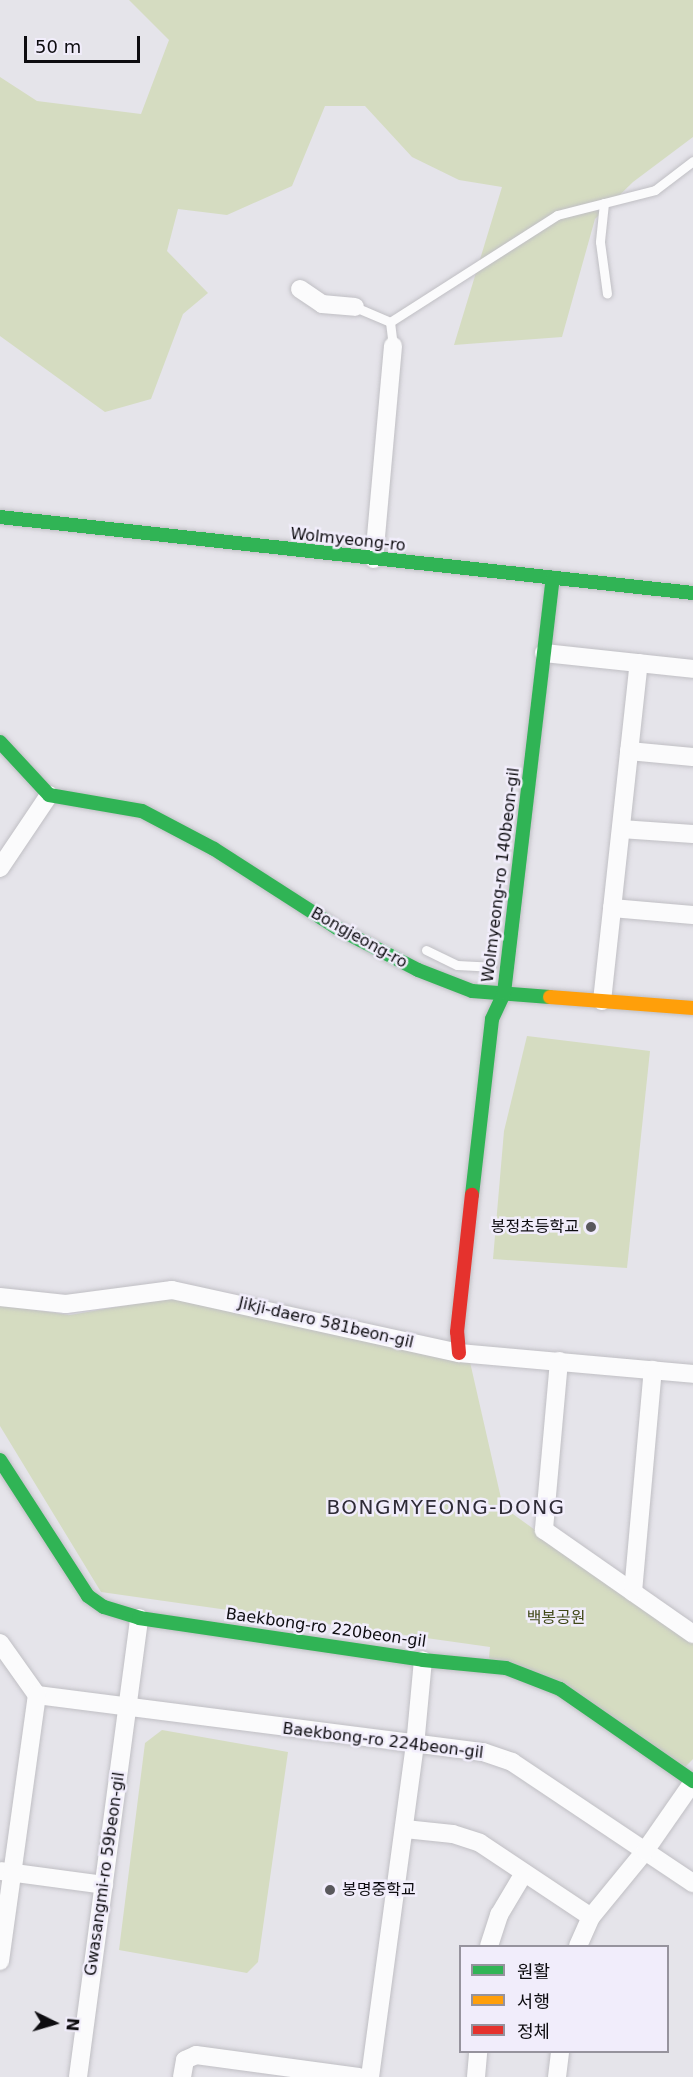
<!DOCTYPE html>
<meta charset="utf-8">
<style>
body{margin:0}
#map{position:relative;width:693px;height:2077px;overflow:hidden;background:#e5e4ea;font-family:"DejaVu Sans","Noto Sans KR",sans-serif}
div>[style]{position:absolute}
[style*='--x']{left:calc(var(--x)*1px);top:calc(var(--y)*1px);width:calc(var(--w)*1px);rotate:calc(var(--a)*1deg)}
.green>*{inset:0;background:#d5dcc1}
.roads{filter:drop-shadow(0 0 2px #c0bfc4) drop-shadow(0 0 2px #c0bfc4)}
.lane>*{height:9px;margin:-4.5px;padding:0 4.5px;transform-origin:4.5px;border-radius:4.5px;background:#fbfbfc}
.street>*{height:18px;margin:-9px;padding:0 9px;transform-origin:9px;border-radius:9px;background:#fbfbfc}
.fast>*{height:14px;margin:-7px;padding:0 7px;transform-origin:7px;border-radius:7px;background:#30b455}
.slow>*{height:14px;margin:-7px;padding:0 7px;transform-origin:7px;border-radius:7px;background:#ff9f0a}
.jam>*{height:14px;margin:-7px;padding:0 7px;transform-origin:7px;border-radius:7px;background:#e5322d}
.dots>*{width:16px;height:16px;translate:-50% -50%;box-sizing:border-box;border:3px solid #f1edfb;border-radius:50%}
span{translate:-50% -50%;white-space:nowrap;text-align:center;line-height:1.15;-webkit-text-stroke:5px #f1edfb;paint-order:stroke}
.street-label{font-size:16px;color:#0d0c10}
.poi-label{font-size:16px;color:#0d0c10}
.right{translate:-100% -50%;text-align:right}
.left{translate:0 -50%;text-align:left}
.park-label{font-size:16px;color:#3f4817}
.quarter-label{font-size:20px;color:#2e2b36;letter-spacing:1.5px}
.legend{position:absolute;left:459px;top:1945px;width:210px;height:108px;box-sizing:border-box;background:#f1edfb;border:2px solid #96939d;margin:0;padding:8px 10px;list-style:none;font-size:18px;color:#0d0c10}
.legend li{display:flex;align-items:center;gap:12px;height:30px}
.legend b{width:30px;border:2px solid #96939d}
.north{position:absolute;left:24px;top:1993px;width:60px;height:60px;-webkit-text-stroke:4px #f1edfb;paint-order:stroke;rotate:95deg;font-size:16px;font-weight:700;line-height:24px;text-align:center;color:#0d0c10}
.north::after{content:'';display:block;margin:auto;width:21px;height:27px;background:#0d0c10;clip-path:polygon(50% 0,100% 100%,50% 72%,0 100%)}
.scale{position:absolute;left:24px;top:36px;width:116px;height:27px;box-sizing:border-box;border:3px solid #0d0c10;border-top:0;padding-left:8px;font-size:18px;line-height:21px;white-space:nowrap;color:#0d0c10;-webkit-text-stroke:4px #f1edfb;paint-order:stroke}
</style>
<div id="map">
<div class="green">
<i style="clip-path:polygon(129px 0,693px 0,693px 137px,633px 182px,595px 219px,562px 337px,454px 345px,502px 187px,459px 180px,412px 157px,365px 106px,325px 106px,292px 186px,227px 215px,178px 209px,167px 251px,208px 293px,183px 314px,151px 399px,105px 412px,0 336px,0 77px,37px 101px,141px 114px,169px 40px)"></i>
<i style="clip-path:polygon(527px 1036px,650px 1051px,627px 1268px,493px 1259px,504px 1131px)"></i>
<i style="clip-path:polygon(174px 1297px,470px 1362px,503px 1507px,693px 1643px,693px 1759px,684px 1768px,489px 1658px,490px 1647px,101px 1592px,0 1426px,0 1305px,70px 1315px)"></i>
<i style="clip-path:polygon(162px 1730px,288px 1752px,258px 1962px,247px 1973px,119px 1950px,145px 1743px)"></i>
</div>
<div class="roads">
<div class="lane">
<i style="--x:604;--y:203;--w:39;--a:96"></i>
<i style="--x:600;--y:242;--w:52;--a:82.3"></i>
<i style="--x:355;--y:307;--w:38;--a:23"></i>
<i style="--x:390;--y:322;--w:24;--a:83"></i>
<i style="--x:390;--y:322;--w:198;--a:-32.6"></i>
<i style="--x:557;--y:215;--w:101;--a:-14.3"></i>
<i style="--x:655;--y:190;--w:48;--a:-37.3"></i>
<i style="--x:426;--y:950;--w:34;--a:26"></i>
<i style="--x:457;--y:965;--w:34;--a:3"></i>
</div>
<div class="street">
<i style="--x:300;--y:289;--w:27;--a:34"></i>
<i style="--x:322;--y:304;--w:33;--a:5"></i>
<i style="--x:374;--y:559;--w:214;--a:-84.9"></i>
<i style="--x:544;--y:653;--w:150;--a:6.1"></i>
<i style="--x:629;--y:751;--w:64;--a:5.4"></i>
<i style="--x:621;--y:829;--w:72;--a:4"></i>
<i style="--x:0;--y:868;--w:88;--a:-56.1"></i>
<i style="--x:612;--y:908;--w:81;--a:4.9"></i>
<i style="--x:602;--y:1001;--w:340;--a:-83.8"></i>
<i style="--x:0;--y:1297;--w:66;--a:6.1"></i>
<i style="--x:66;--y:1304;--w:107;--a:-7.5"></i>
<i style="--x:172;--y:1290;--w:294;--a:12.4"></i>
<i style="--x:459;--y:1353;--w:235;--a:5.1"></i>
<i style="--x:559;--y:1361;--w:170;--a:95.1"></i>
<i style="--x:544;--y:1530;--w:182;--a:34.9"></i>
<i style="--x:633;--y:1592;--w:223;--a:-84.9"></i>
<i style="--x:0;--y:1643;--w:64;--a:54.6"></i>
<i style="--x:37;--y:1695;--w:450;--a:7.3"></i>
<i style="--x:483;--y:1752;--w:31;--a:19"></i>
<i style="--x:512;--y:1762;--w:218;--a:33.8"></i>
<i style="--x:405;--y:1829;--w:48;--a:5.9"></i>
<i style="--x:453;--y:1834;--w:28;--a:18"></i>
<i style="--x:480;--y:1843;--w:133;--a:33.7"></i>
<i style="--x:1;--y:1871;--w:104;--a:7.7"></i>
<i style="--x:489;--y:1946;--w:33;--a:-72"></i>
<i style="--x:499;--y:1915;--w:49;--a:-59.2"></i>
<i style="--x:578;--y:1946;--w:32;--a:-66"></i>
<i style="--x:591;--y:1917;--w:85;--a:-50.7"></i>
<i style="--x:645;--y:1851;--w:84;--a:-55.2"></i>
<i style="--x:0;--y:1961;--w:269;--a:-82.1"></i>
<i style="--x:78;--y:2077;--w:463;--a:-82.4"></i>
<i style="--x:182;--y:2077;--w:17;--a:-80"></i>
<i style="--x:185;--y:2060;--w:12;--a:-24"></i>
<i style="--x:196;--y:2055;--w:164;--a:7.7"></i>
<i style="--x:370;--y:2077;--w:334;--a:-82.3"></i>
<i style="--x:415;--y:1746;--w:86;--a:-84.7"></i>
<i style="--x:476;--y:2077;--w:25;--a:-85"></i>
<i style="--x:557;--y:2077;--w:25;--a:-83"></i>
</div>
<div class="fast">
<i style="--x:0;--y:517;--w:697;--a:6.26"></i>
<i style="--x:0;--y:742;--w:72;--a:47.2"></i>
<i style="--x:49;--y:795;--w:94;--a:9.8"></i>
<i style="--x:142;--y:811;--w:81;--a:27.8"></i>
<i style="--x:214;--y:849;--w:146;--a:32.7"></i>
<i style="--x:337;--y:928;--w:91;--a:27.4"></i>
<i style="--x:418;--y:970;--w:58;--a:21.3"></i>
<i style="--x:472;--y:991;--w:78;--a:4.4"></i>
<i style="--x:472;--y:1195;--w:177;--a:-83.5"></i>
<i style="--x:492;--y:1019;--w:29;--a:-65"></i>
<i style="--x:504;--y:993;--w:418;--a:-83.3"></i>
<i style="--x:0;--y:1460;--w:162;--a:57.1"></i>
<i style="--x:88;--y:1596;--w:19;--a:35"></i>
<i style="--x:104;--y:1607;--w:37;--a:17"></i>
<i style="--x:139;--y:1618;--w:287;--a:8.4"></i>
<i style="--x:423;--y:1660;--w:83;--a:5.5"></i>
<i style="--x:506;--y:1668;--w:58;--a:21.3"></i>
<i style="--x:560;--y:1689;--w:162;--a:34.7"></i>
</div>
<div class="slow">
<i style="--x:550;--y:997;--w:143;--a:4.4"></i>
</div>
<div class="jam">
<i style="--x:459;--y:1353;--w:21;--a:-95"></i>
<i style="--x:457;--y:1332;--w:138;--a:-83.8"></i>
</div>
</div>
<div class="dots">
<i style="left:591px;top:1227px;background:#59585c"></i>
<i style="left:330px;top:1890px;background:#59585c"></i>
</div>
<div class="street-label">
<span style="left:348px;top:540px;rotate:6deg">Wolmyeong-ro</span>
<span style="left:501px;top:875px;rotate:-83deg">Wolmyeong-ro 140beon-gil</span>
<span style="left:359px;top:938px;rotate:29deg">Bongjeong-ro</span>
<span style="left:326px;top:1323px;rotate:13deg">Jikji-daero 581beon-gil</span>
<span style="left:326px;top:1628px;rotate:8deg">Baekbong-ro 220beon-gil</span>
<span style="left:383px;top:1741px;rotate:7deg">Baekbong-ro 224beon-gil</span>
<span style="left:105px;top:1874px;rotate:-82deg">Gwasangmi-ro 59beon-gil</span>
</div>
<div class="poi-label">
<span class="right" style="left:579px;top:1227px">봉정초등학교</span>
<span class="left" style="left:342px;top:1890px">봉명중학교</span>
</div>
<div class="park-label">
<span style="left:556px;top:1618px">백봉공원</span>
</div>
<div class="quarter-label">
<span style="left:446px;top:1507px">BONGMYEONG-DONG</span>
</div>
<ul class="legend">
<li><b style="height:8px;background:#30b455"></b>원활</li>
<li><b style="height:8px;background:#ff9f0a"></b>서행</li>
<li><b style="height:8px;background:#e5322d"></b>정체</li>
</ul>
<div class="north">N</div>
<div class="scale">50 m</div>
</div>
